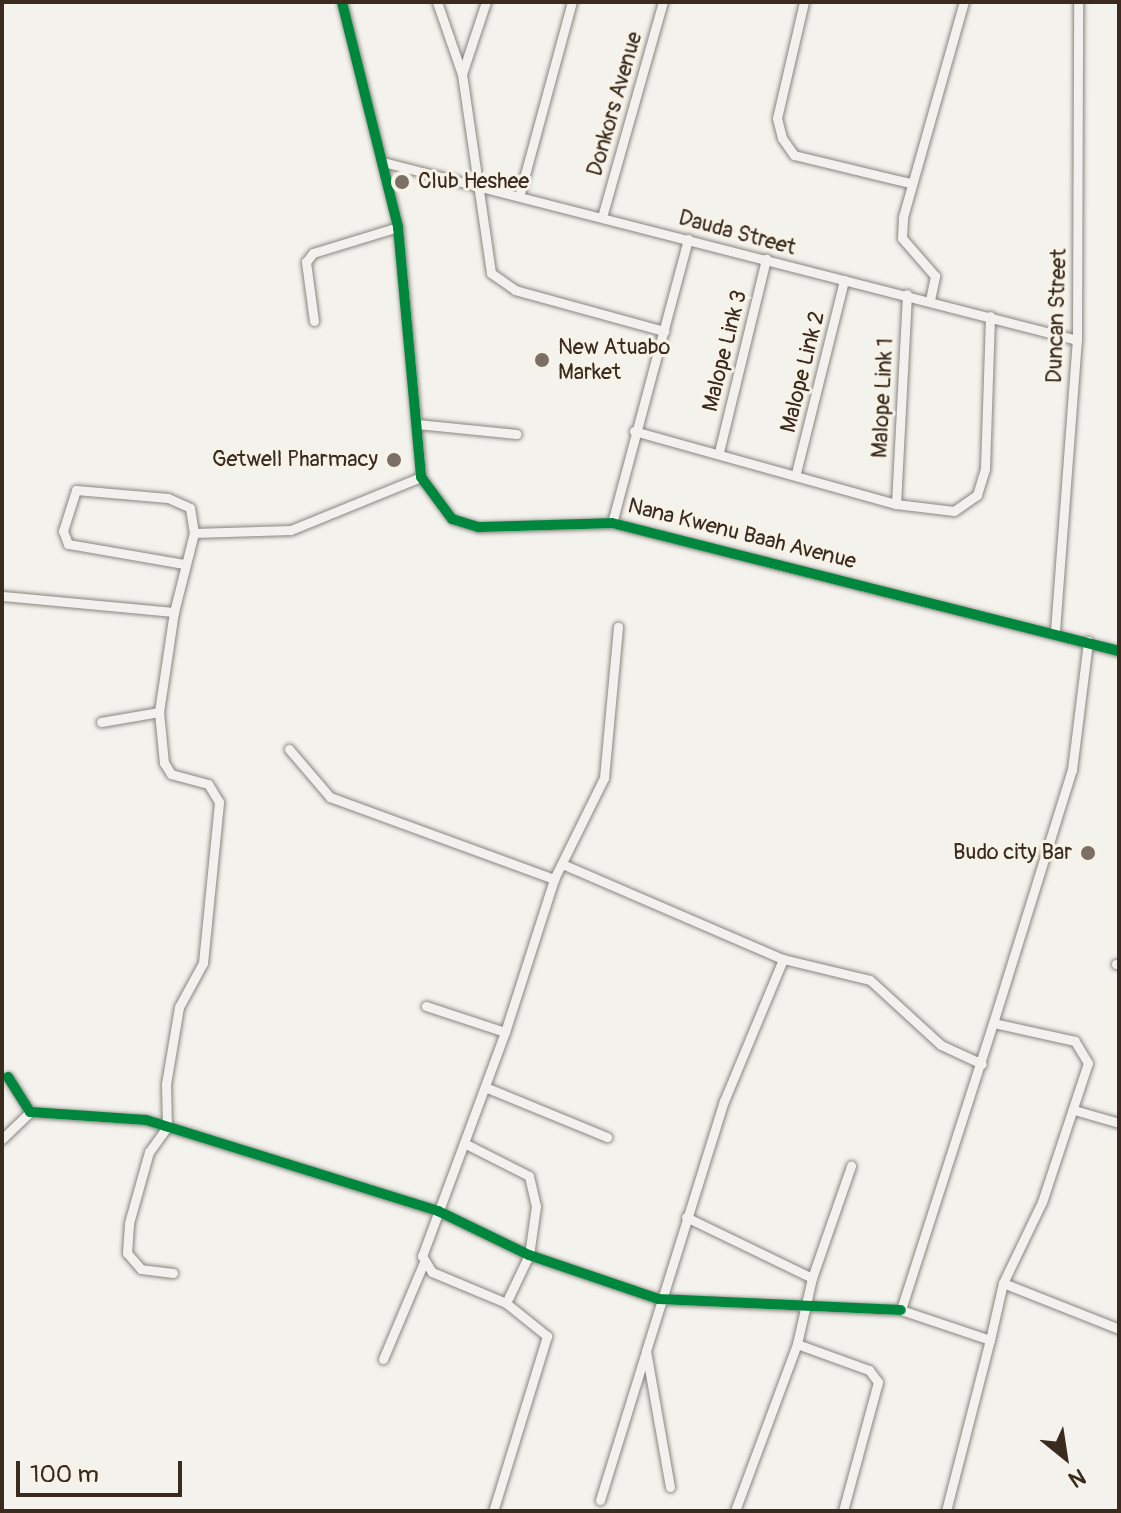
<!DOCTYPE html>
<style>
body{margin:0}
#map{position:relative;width:1121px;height:1513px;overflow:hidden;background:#f4f2ec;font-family:Pangolin,sans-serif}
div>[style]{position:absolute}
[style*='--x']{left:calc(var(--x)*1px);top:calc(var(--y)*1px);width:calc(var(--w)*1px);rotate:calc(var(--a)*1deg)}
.roads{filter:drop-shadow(0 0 2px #898580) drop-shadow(0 0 2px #898580)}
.minor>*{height:9px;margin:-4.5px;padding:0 4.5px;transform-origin:4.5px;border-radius:4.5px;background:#f2f1ed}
.cycleway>*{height:10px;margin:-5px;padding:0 5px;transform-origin:5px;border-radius:5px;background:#00873e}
.dots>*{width:22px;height:22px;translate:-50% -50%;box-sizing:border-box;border:4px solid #f7f3e8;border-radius:50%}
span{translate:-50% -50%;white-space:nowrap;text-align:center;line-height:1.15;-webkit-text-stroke:6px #f7f3e8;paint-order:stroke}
.street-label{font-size:22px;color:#3b2a1e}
.poi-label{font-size:22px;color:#3b2a1e}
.left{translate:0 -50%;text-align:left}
.right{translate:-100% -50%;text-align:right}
.frame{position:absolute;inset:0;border:4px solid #3b2a1e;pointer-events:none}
.north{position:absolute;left:1025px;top:1417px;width:80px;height:80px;-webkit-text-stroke:6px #f7f3e8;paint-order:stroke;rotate:150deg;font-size:22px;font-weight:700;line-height:32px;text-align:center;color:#3b2a1e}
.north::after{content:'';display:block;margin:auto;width:28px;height:36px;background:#3b2a1e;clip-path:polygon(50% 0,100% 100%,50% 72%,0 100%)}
.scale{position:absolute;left:16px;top:1461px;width:166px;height:36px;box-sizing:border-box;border:4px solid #3b2a1e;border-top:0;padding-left:10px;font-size:24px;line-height:28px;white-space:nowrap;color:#3b2a1e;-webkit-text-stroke:6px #f7f3e8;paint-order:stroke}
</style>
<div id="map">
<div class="roads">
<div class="minor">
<i style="--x:342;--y:2;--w:232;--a:76"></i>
<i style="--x:398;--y:227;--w:251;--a:84.7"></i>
<i style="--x:421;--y:477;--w:52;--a:53.6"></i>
<i style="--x:452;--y:519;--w:28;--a:17"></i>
<i style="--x:479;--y:527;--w:133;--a:-1.7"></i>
<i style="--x:612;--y:523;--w:523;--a:14.17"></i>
<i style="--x:437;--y:2;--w:76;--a:70.9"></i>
<i style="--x:462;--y:74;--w:201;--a:81.7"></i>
<i style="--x:491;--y:273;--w:29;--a:35"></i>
<i style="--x:515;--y:290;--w:155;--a:15.4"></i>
<i style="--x:804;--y:2;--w:119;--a:103.1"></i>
<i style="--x:777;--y:118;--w:21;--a:76"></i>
<i style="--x:782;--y:138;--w:21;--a:55"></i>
<i style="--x:794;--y:155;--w:119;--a:13.6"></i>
<i style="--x:462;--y:74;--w:76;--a:-71.6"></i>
<i style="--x:387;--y:163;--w:712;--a:14.39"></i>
<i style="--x:520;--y:193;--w:198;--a:-74.8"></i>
<i style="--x:602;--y:217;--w:223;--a:-74.2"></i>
<i style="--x:930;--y:300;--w:25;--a:-78"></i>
<i style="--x:935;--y:276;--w:50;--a:-131"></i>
<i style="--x:902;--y:238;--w:21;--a:-87"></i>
<i style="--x:903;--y:217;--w:223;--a:-74.2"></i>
<i style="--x:314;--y:321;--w:60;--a:-97.7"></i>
<i style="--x:306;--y:262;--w:11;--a:-52"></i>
<i style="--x:313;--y:253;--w:89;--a:-17"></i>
<i style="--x:417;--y:424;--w:100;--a:5.7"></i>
<i style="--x:634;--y:431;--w:272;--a:15.6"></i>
<i style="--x:896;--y:504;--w:58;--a:6.9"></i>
<i style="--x:954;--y:511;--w:28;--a:-35"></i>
<i style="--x:977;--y:495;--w:28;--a:-73"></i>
<i style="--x:985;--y:468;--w:152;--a:-88.1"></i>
<i style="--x:719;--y:452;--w:199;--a:-76.3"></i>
<i style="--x:796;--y:473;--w:199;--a:-76"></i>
<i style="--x:896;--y:504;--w:210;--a:-87"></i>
<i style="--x:612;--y:523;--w:294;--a:-75"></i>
<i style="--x:184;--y:564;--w:118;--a:-170.2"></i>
<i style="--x:68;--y:544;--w:14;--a:-111"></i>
<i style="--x:63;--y:531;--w:43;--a:-72.4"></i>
<i style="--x:76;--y:490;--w:92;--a:5"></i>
<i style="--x:168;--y:498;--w:24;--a:24"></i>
<i style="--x:190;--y:508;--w:25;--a:81"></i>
<i style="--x:2;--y:596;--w:173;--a:5.3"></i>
<i style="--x:174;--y:612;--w:81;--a:-75.8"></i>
<i style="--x:194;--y:533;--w:97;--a:-1.8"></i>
<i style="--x:291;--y:530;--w:140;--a:-22.2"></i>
<i style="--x:1055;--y:631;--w:292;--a:-85.7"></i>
<i style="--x:1077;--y:340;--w:338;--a:-89.8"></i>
<i style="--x:101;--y:722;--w:59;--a:-9.8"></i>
<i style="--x:289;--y:749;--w:63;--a:49.5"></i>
<i style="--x:330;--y:797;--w:239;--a:20.1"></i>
<i style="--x:562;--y:864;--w:241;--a:23.3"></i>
<i style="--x:783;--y:959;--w:89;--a:13.6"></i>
<i style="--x:870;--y:980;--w:96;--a:42.5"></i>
<i style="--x:941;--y:1045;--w:45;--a:24.9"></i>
<i style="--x:1116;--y:964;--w:3;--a:0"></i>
<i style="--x:426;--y:1006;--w:83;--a:18.2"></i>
<i style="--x:505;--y:1032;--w:239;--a:110.3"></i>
<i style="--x:422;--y:1256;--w:19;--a:58"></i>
<i style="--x:432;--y:1272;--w:80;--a:22.7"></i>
<i style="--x:993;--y:1023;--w:301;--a:107.8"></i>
<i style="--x:901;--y:1310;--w:94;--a:18.6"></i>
<i style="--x:990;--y:1340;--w:58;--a:-77.2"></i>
<i style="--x:1003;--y:1283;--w:125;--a:21.6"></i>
<i style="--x:505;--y:1032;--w:161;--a:-72.2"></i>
<i style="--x:554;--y:879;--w:113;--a:-63.7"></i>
<i style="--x:604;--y:778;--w:152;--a:-84.7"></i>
<i style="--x:8;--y:1077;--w:41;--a:57.8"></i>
<i style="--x:30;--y:1112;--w:116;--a:3.9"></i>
<i style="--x:146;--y:1120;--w:306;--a:17.3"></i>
<i style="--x:438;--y:1211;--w:101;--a:25.8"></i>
<i style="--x:529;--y:1255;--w:136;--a:18.8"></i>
<i style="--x:658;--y:1299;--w:243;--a:2.6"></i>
<i style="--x:485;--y:1087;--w:132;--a:22.3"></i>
<i style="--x:1074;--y:1110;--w:47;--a:16.1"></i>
<i style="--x:2;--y:1139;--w:39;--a:-44"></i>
<i style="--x:464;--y:1143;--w:73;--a:26.9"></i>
<i style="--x:529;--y:1176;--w:31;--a:77"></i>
<i style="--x:536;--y:1206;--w:49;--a:98.1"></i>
<i style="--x:529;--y:1255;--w:53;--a:115.6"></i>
<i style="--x:506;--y:1303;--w:53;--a:38.8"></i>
<i style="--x:547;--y:1336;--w:183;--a:107.1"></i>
<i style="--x:686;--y:1217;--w:140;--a:25.8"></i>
<i style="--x:812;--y:1278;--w:68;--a:102.8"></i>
<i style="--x:797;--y:1344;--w:178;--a:110.4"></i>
<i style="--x:173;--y:1273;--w:32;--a:-173"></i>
<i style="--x:141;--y:1269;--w:21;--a:-131"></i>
<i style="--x:127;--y:1253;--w:30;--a:-86"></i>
<i style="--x:129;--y:1223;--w:74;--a:-74.3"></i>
<i style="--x:149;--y:1152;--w:31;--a:-54"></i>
<i style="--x:167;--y:1127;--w:43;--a:-91.3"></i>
<i style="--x:166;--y:1084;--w:78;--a:-80.4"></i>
<i style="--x:179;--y:1007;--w:50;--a:-61.4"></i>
<i style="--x:203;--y:963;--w:162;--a:-84.3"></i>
<i style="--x:219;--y:802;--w:21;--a:-121"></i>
<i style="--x:208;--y:784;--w:38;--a:-165"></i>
<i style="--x:171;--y:774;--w:13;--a:-122"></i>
<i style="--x:164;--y:763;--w:51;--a:-95.6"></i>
<i style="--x:159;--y:712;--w:101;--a:-81.5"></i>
<i style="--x:812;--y:1278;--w:119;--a:-70.8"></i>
<i style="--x:1003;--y:1283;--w:90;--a:-64.3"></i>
<i style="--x:1042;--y:1202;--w:146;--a:-71.7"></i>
<i style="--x:1088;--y:1063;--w:26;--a:-121"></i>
<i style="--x:1075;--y:1041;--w:84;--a:-167.6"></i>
<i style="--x:993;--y:1023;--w:265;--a:-72.7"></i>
<i style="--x:1072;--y:770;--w:130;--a:-82.9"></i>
<i style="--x:797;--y:1344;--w:77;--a:19.9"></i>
<i style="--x:869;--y:1370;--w:15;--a:53"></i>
<i style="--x:878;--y:1382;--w:134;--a:105.2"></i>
<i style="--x:383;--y:1359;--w:105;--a:-67.1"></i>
<i style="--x:670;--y:1487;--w:138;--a:-100"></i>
<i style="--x:646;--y:1351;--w:262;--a:-72.7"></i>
<i style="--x:724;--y:1101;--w:154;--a:-67.4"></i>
<i style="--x:600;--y:1500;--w:152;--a:-72.8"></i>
<i style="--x:946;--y:1511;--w:177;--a:-75.6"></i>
</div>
</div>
<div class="cycleway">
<i style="--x:342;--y:2;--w:232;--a:76"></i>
<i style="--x:398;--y:227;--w:251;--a:84.7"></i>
<i style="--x:421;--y:477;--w:52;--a:53.6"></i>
<i style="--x:452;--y:519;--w:28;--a:17"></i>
<i style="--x:479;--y:527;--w:133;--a:-1.7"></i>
<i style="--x:612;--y:523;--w:523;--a:14.17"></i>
<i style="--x:8;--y:1077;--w:41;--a:57.8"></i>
<i style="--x:30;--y:1112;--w:116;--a:3.9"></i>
<i style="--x:146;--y:1120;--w:306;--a:17.3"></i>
<i style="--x:438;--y:1211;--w:101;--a:25.8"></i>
<i style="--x:529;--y:1255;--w:136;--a:18.8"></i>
<i style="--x:658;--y:1299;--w:243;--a:2.6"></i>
</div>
<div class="dots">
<i style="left:402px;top:182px;background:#7c7066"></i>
<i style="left:542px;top:360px;background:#7c7066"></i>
<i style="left:394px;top:460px;background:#7c7066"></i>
<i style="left:1088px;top:853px;background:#7c7066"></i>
</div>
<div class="street-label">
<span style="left:615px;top:104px;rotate:-74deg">Donkors Avenue</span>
<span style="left:737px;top:233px;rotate:15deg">Dauda Street</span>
<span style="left:1057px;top:316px;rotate:-88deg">Duncan Street</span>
<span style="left:725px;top:351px;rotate:-76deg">Malope Link 3</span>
<span style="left:803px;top:372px;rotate:-76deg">Malope Link 2</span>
<span style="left:883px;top:398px;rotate:-87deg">Malope Link 1</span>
<span style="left:742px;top:534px;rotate:14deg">Nana Kwenu Baah Avenue</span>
</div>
<div class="poi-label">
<span class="left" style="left:418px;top:182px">Club Heshee</span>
<span class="left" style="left:558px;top:360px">New Atuabo<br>Market</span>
<span class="right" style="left:378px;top:460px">Getwell Pharmacy</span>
<span class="right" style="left:1072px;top:853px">Budo city Bar</span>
</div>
<div class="frame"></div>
<div class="north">N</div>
<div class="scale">100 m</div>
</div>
